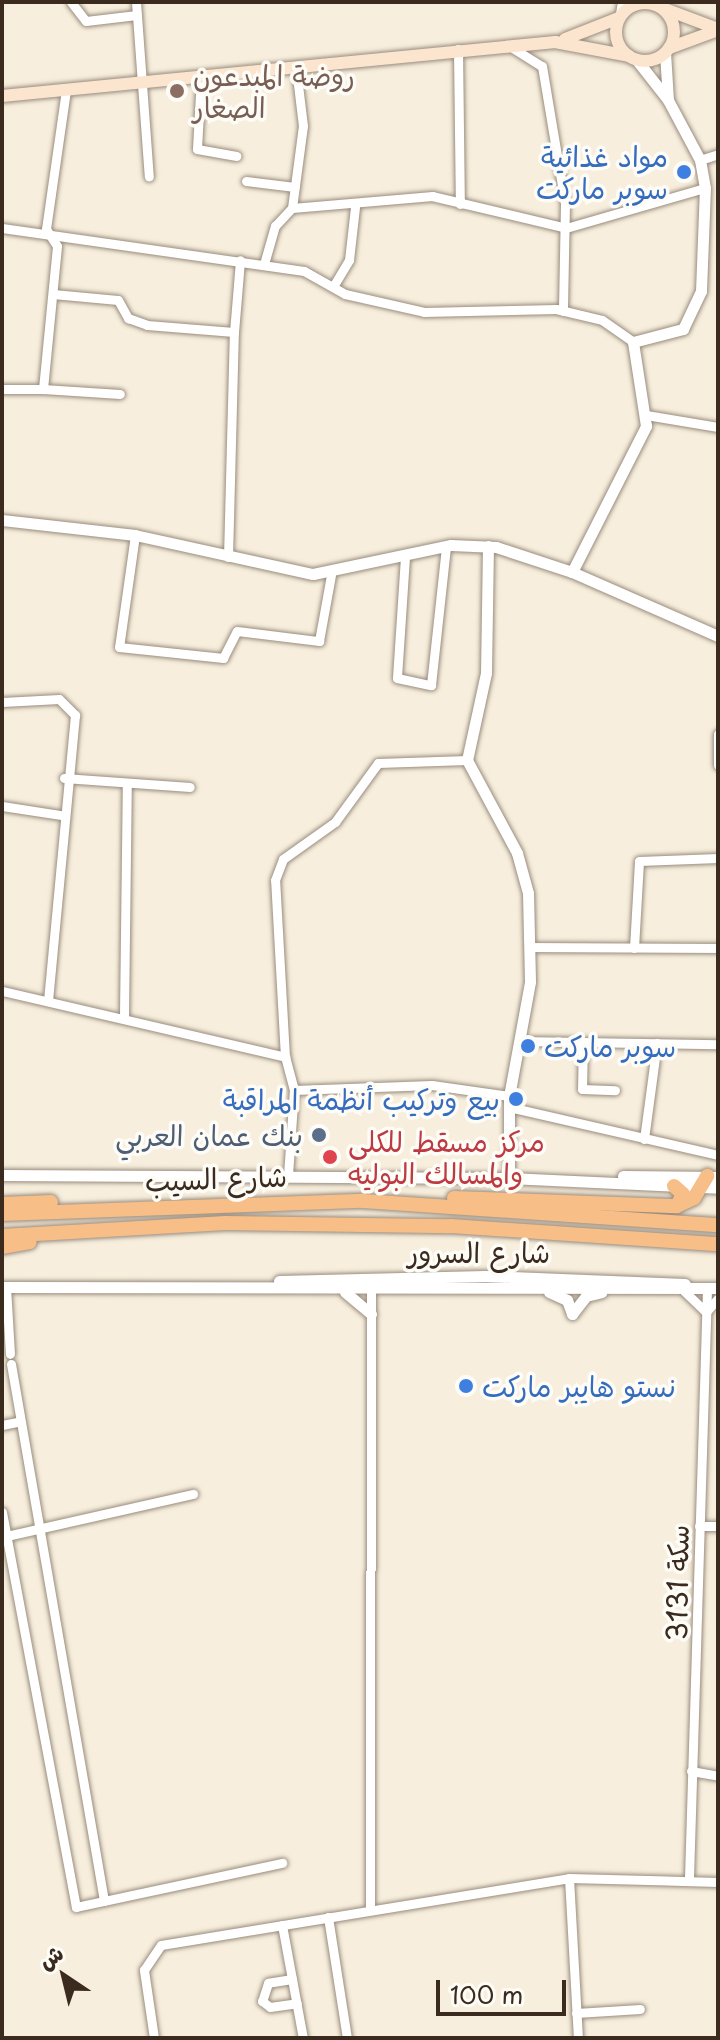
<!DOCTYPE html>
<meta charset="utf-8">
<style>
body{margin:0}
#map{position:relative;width:720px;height:2040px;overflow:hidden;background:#f7eedd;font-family:"Playpen Sans","Playpen Sans Arabic",sans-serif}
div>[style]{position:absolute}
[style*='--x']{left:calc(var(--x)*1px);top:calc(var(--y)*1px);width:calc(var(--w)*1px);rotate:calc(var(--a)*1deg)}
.roads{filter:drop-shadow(0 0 2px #998c7e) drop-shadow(0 0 2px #998c7e)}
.minor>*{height:9px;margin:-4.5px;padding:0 4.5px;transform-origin:4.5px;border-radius:4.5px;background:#fff}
.tertiary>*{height:11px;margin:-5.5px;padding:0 5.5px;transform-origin:5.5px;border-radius:5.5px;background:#fff}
.secondary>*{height:12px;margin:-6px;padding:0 6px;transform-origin:6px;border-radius:6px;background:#fce5cf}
.secondary>.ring{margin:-6px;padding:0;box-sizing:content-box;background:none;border:12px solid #fce5cf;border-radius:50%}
.trunk>*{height:14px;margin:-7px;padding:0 7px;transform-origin:7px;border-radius:7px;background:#f7be88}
.dots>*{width:22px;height:22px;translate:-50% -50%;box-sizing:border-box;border:4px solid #fdfcf7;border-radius:50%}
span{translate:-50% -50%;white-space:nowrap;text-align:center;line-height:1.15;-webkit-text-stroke:7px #fdfcf7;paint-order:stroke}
.education-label{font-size:28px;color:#785e54}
.left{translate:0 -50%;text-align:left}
.shop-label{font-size:28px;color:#366cbe}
.right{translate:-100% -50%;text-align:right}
.service-label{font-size:28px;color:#4e5e75}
.health-label{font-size:28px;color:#be3a42}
.street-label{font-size:28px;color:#3b2a1e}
.frame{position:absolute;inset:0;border:4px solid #3b2a1e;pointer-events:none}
.north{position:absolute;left:24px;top:1936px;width:80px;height:80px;-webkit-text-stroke:6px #fdfcf7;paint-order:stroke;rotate:325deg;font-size:22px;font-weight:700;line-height:32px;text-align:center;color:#3b2a1e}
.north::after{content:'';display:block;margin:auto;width:28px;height:36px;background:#3b2a1e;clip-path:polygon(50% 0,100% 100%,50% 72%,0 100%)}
.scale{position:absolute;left:436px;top:1980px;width:130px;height:36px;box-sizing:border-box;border:4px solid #3b2a1e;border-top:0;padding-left:10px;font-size:24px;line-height:28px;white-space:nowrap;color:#3b2a1e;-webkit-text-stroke:6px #fdfcf7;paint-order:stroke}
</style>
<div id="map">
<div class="roads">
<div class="minor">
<i style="--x:71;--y:2;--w:24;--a:52"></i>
<i style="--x:86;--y:21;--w:51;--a:-6.7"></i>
<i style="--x:136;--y:2;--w:175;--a:85.8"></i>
<i style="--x:511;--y:47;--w:36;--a:32"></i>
<i style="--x:542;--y:66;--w:140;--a:80.5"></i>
<i style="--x:565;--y:204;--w:107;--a:91.1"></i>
<i style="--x:458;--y:49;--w:155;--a:89.3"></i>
<i style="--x:201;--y:77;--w:72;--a:93.2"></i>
<i style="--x:197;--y:149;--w:40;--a:10"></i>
<i style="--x:66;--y:90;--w:140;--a:98.2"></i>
<i style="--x:46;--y:229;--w:20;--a:57"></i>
<i style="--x:57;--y:246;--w:144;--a:95.6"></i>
<i style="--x:43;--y:389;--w:77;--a:3.7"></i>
<i style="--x:700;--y:160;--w:19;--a:-18"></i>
<i style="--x:246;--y:181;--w:49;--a:7"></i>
<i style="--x:292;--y:208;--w:83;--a:-82.4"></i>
<i style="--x:303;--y:126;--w:58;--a:-96.9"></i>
<i style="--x:2;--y:228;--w:305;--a:8.1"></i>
<i style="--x:304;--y:271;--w:47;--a:29.3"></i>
<i style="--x:345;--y:294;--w:81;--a:12.8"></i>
<i style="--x:424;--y:312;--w:132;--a:-1.3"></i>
<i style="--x:556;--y:309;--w:47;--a:13.4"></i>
<i style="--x:602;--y:320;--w:38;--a:35"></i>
<i style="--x:264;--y:264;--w:40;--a:-74"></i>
<i style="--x:275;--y:226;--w:25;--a:-47"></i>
<i style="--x:292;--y:208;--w:141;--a:-4.9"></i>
<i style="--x:432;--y:196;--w:138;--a:13.4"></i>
<i style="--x:566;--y:228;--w:145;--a:-16.1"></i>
<i style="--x:334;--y:285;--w:29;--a:-59"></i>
<i style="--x:349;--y:260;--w:53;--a:-83.5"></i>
<i style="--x:53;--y:294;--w:65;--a:5.3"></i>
<i style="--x:118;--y:300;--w:21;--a:61"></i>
<i style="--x:128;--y:318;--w:20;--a:20"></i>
<i style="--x:147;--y:325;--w:87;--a:4.6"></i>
<i style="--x:234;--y:332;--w:72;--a:-85.2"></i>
<i style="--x:2;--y:389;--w:41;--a:0"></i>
<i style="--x:646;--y:415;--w:73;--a:9.5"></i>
<i style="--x:135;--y:535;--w:113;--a:98.1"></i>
<i style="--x:119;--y:647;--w:105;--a:6"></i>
<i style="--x:223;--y:658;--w:30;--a:-63"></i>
<i style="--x:237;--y:631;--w:83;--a:7"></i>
<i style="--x:319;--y:641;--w:67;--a:-79.7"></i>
<i style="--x:228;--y:557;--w:225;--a:-88.5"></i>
<i style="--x:405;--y:557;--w:121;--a:93.8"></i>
<i style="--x:397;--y:678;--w:35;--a:12"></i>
<i style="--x:431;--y:685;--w:140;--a:-83.8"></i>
<i style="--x:2;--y:702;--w:57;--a:-3"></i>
<i style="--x:59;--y:699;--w:23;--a:45"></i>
<i style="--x:75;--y:715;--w:286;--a:95.4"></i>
<i style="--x:718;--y:734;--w:31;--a:90"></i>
<i style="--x:64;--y:778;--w:126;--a:4.1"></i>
<i style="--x:2;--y:806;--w:60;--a:8.7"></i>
<i style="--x:529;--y:947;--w:189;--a:0.3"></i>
<i style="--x:634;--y:948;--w:87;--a:-86.7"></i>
<i style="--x:639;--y:861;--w:79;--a:-2.2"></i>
<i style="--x:2;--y:991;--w:291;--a:13.1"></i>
<i style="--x:124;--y:1016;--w:232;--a:-89.3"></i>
<i style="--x:519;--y:1041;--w:199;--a:0.9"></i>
<i style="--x:583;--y:1042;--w:47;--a:91.2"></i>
<i style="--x:582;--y:1089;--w:33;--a:2"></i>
<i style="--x:294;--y:1090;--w:138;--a:-2.1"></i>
<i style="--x:432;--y:1085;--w:78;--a:8.1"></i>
<i style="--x:509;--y:1107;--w:214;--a:12.9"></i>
<i style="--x:644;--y:1139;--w:97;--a:-82.3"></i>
<i style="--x:288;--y:1175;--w:85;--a:-86"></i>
<i style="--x:294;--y:1090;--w:34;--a:-105"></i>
<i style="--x:285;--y:1057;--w:177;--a:-93.2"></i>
<i style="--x:275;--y:880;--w:22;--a:-69"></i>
<i style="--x:283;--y:859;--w:64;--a:-35.4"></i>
<i style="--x:335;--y:822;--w:73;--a:-53.9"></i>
<i style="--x:378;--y:763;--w:89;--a:-1.9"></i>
<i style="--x:6;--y:1287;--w:67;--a:86.6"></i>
<i style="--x:681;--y:1288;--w:35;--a:44"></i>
<i style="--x:706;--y:1312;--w:18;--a:-49"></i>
<i style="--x:11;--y:1364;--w:545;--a:80.17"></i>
<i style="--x:2;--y:1425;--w:16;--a:-11"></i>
<i style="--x:2;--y:1512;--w:402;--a:79.4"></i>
<i style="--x:76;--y:1907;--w:211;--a:-12.1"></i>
<i style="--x:699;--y:1526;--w:19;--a:0"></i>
<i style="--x:2;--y:1537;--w:196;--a:-12.7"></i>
<i style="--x:691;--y:1771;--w:27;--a:10"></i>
<i style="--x:569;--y:1878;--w:160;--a:86.8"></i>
<i style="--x:689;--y:1878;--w:590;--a:-88.25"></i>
<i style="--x:370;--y:1906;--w:624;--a:-89.91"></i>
<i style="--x:328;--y:1917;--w:122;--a:81.1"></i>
<i style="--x:282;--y:1925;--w:115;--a:79.5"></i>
<i style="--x:292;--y:1979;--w:24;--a:171"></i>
<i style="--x:268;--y:1983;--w:19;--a:108"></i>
<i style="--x:262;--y:2001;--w:10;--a:37"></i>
<i style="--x:270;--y:2007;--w:27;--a:-8"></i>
<i style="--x:576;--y:2013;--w:64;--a:-3.6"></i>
<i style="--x:154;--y:2038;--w:69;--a:-98.4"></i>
<i style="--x:144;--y:1970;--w:30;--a:-56"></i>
<i style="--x:161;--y:1945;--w:413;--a:-9.3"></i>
<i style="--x:569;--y:1878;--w:149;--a:1.5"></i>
</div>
<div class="tertiary">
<i style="--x:653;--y:2;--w:3;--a:45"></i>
<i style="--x:621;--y:14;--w:12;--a:-81"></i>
<i style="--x:636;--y:59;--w:52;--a:52"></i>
<i style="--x:668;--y:100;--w:48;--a:-93.6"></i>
<i style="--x:2;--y:520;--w:134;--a:6.4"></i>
<i style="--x:135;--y:535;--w:182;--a:12.4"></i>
<i style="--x:313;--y:574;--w:141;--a:-11.9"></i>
<i style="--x:451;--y:545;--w:45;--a:2.5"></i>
<i style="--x:496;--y:547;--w:80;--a:18.2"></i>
<i style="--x:572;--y:572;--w:159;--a:23.7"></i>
<i style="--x:488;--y:546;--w:127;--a:90.9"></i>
<i style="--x:486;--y:673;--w:89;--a:102.3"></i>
<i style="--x:467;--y:760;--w:106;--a:61.7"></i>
<i style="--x:517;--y:853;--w:41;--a:74.6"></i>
<i style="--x:528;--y:893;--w:89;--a:88.7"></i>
<i style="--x:530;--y:982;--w:116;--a:100.4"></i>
<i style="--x:509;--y:1096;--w:82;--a:90"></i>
<i style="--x:572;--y:572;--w:164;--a:-63.1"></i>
<i style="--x:646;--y:426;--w:85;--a:-98.8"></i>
<i style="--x:633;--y:342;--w:52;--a:-14.6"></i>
<i style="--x:683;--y:329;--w:42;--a:-64.7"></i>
<i style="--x:701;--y:291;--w:103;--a:-87.8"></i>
<i style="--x:705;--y:188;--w:28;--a:-100"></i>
<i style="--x:700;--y:160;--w:68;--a:-118.1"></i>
<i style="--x:2;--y:1175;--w:507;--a:0.34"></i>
<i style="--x:509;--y:1178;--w:209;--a:2.7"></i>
<i style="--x:623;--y:1176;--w:95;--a:0.6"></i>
<i style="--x:279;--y:1281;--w:206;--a:-1.4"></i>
<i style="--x:485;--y:1276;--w:200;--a:2.3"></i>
<i style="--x:2;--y:1287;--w:716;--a:0.08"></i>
<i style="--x:345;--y:1292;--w:34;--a:40"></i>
<i style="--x:549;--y:1292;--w:20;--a:24"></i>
<i style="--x:567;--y:1300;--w:15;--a:70"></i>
<i style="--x:572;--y:1314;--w:23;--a:-52"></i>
<i style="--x:586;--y:1296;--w:16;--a:-14"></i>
</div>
<div class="secondary">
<i class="ring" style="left:616px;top:3px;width:46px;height:46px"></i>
<i style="--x:665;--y:9;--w:57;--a:20.7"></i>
<i style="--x:565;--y:39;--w:58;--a:-21.3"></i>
<i style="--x:669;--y:48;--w:52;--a:-20.2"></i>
<i style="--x:2;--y:96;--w:556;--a:-5.58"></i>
<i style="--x:555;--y:42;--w:75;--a:10.7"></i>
</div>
<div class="trunk">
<i style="--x:674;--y:1186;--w:12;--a:42"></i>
<i style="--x:683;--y:1194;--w:13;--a:117"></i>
<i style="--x:454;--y:1198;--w:223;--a:2.1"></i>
<i style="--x:677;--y:1206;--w:19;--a:-25"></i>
<i style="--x:694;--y:1198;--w:26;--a:-59"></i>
<i style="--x:2;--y:1204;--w:49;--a:-2.3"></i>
<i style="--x:2;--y:1214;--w:361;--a:-2.1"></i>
<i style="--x:363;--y:1201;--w:356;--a:3.9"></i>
<i style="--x:2;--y:1236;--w:224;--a:-3.3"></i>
<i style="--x:226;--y:1223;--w:225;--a:0.8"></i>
<i style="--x:451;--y:1226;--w:268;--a:3.9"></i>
<i style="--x:2;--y:1247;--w:28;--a:-10"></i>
</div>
</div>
<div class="dots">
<i style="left:177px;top:91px;background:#8d6e63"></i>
<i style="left:684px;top:172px;background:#3f7fe0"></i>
<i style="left:528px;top:1046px;background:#3f7fe0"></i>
<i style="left:516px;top:1099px;background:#3f7fe0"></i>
<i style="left:319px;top:1135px;background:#5c6f8a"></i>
<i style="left:330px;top:1157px;background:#e0444e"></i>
<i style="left:466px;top:1386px;background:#3f7fe0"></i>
</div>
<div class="education-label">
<span class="left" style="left:193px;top:91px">روضة المبدعون<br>الصغار</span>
</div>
<div class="shop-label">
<span class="right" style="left:668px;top:172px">مواد غذائية<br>سوبر ماركت</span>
<span class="left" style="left:544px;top:1046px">سوبر ماركت</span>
<span class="right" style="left:500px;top:1099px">بيع وتركيب أنظمة المراقبة</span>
<span class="left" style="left:482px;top:1386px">نستو هايبر ماركت</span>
</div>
<div class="service-label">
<span class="right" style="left:303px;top:1135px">بنك عمان العربي</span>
</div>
<div class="health-label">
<span class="left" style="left:348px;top:1157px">مركز مسقط للكلى<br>والمسالك البوليه</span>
</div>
<div class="street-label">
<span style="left:216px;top:1178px;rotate:-2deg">شارع السيب</span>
<span style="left:479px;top:1252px">شارع السرور</span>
<span style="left:677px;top:1583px;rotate:-89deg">سكة 3131</span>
</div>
<div class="frame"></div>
<div class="north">ش</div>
<div class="scale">100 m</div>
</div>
